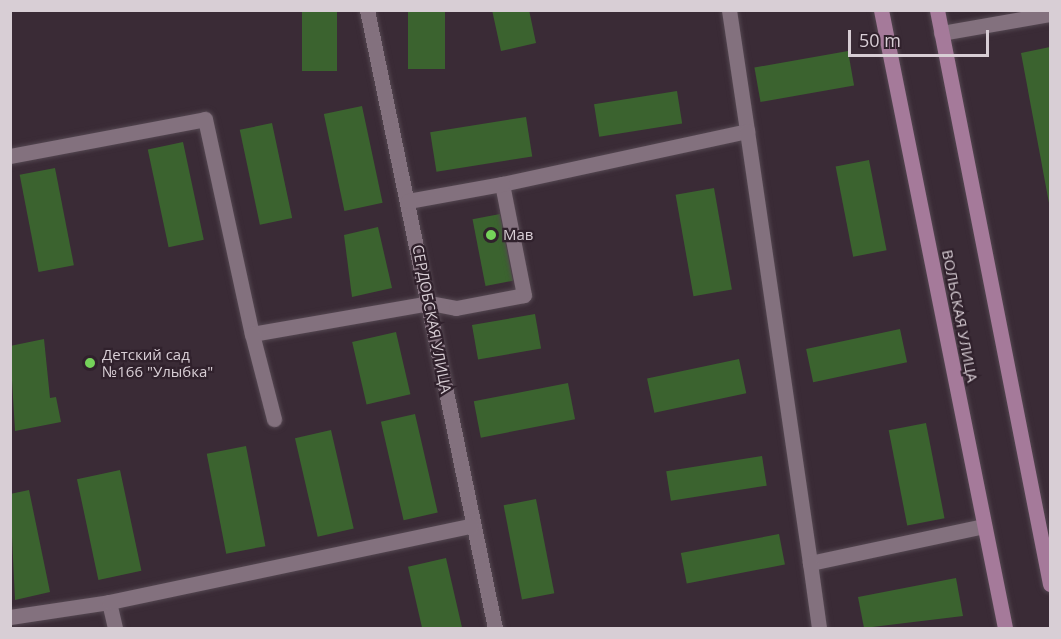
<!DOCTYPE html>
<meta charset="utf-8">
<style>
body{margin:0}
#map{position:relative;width:1061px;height:639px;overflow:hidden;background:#3a2b36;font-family:"Open Sans",sans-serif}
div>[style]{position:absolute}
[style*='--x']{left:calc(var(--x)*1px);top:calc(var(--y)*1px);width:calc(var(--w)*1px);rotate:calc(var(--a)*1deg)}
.building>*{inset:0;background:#3b632f;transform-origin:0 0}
.roads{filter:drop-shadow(0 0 2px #544751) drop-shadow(0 0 2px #544751)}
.minor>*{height:15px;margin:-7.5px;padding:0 7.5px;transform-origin:7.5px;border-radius:7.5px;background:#83717e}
.major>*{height:15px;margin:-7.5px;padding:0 7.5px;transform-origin:7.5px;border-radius:7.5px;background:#a57a9a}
.dots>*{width:16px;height:16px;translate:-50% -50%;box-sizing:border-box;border:3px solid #30212c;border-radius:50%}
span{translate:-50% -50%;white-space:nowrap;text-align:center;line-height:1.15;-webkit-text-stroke:4.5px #30212c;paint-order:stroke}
.poi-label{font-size:15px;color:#d8ced5}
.left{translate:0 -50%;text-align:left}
.street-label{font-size:15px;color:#d8ced5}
.frame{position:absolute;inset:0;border:12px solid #d8ced5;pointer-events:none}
.scale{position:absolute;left:848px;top:30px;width:141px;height:27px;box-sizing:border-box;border:3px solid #d8ced5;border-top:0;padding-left:8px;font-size:18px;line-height:21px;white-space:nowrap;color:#d8ced5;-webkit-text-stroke:4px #30212c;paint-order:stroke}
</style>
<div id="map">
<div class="building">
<i style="left:302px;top:10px;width:35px;height:61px"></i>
<i style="left:408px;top:10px;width:37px;height:59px"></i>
<i style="clip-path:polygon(492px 10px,529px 10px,536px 43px,501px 51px)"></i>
<i style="clip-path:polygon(1050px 47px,1050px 203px,1049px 203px,1021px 53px)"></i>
<i style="left:848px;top:51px;width:35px;height:95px;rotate:80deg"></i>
<i style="left:677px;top:91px;width:33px;height:84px;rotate:81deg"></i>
<i style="left:362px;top:106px;width:99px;height:39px;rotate:78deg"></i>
<i style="left:526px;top:117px;width:40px;height:97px;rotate:81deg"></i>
<i style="left:272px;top:123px;width:97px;height:33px;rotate:78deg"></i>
<i style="left:183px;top:142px;width:100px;height:36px;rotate:78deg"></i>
<i style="left:869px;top:160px;width:92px;height:34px;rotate:79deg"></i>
<i style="left:55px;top:168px;width:99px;height:36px;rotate:79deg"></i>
<i style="left:714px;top:188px;width:103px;height:39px;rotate:80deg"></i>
<i style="left:500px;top:214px;width:68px;height:28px;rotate:79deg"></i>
<i style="clip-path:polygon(378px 227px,392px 288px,352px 297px,344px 235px)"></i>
<i style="left:535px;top:314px;width:35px;height:64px;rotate:80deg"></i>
<i style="left:900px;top:329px;width:34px;height:96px;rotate:78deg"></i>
<i style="left:396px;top:332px;width:64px;height:45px;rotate:77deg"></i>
<i style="clip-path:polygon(44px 339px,50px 398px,56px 397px,61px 422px,15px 431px,10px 346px)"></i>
<i style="left:739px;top:359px;width:35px;height:94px;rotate:78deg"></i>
<i style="left:568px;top:383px;width:37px;height:96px;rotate:79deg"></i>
<i style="left:415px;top:414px;width:101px;height:35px;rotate:77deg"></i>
<i style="left:926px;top:423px;width:97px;height:38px;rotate:79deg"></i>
<i style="left:331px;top:430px;width:101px;height:37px;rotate:77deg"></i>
<i style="left:246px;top:446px;width:102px;height:40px;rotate:79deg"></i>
<i style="left:762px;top:456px;width:30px;height:97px;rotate:81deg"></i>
<i style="left:120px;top:470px;width:103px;height:44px;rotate:78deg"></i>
<i style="clip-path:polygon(29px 490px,50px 592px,15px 600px,10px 494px)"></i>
<i style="left:536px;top:499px;width:96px;height:33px;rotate:79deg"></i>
<i style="left:779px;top:534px;width:31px;height:100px;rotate:79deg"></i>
<i style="left:446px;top:558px;width:72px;height:39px;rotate:77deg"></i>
<i style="clip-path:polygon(956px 578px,963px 616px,864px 628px,858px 597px)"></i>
</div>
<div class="roads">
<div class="minor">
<i style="--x:367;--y:10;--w:631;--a:78.3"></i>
<i style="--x:729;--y:10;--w:122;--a:81.5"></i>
<i style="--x:941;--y:33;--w:111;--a:-9.9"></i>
<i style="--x:10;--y:156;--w:198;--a:-10.7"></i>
<i style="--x:205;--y:119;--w:220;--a:77.7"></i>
<i style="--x:252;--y:334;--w:181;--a:-9.9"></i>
<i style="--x:430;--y:303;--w:26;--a:11"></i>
<i style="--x:456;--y:308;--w:69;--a:-10.8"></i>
<i style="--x:524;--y:295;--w:113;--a:-101.2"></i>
<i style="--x:502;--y:184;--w:251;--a:-12.2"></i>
<i style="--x:747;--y:131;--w:437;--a:81.7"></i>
<i style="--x:810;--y:563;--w:178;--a:-12"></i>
<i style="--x:408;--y:201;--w:96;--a:-10.3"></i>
<i style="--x:252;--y:334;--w:88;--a:75.5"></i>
<i style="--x:810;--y:563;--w:66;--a:82.1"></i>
<i style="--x:109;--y:602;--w:27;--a:77"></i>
<i style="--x:10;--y:617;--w:100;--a:-8.6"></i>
<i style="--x:109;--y:602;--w:370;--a:-11.9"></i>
</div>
<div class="major">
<i style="--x:881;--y:10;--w:630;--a:78.65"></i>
<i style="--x:937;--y:10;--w:585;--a:78.86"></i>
</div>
</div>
<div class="dots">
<i style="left:491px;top:235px;background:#75d25a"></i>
<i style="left:90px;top:363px;background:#75d25a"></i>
</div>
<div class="poi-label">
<span class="left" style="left:503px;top:235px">Мав</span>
<span class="left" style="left:102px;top:363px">Детский сад<br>№166 "Улыбка"</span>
</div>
<div class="street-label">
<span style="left:960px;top:316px;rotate:79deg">ВОЛЬСКАЯ УЛИЦА</span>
<span style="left:432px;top:319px;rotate:79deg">СЕРДОБСКАЯ УЛИЦА</span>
</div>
<div class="frame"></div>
<div class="scale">50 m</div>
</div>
